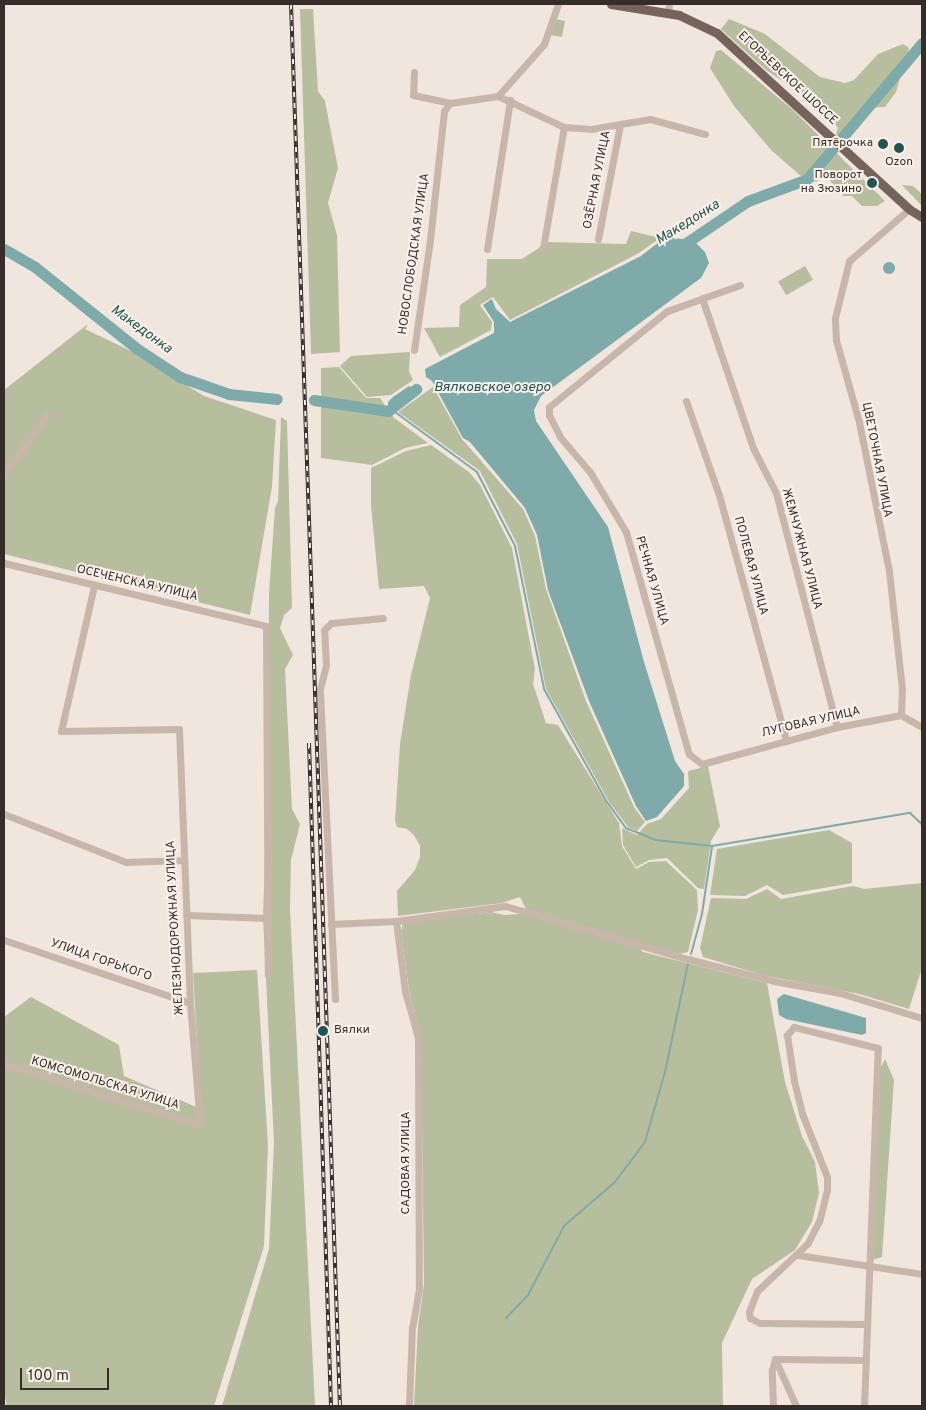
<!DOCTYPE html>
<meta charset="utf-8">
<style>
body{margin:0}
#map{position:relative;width:926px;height:1410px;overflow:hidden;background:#f0e6dd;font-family:Overpass,sans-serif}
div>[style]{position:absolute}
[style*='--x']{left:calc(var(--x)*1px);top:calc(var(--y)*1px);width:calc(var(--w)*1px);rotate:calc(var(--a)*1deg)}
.green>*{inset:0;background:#b6be9e;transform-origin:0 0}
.water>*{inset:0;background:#7eabaa}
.round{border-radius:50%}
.stream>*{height:2px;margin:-1px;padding:0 1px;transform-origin:1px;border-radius:1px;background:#7eabaa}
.river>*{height:11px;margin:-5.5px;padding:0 5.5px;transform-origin:5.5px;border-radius:5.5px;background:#7eabaa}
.minor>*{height:7px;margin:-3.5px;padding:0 3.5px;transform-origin:3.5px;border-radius:3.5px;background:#c8b6aa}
.major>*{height:9px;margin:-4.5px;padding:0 4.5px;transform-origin:4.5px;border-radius:4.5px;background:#76635b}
.rail>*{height:4px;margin-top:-2px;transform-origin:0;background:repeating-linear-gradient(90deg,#f8f0e9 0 5.5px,#362c29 0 11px);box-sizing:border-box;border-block:1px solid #362c29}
.dots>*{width:14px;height:14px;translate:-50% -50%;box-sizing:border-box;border:2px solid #f8f0e9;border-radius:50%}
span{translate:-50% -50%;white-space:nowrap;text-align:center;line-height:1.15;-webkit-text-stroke:4px #f8f0e9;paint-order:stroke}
.street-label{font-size:12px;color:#362c29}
.poi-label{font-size:12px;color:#362c29}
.right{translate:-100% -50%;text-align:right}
.left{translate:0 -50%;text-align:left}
.water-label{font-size:14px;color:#225454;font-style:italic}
.frame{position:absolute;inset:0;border:5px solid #362c29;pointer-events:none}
.scale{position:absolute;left:20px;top:1368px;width:89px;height:22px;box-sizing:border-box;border:2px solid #362c29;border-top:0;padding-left:6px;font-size:15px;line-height:18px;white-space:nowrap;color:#362c29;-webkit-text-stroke:4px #f8f0e9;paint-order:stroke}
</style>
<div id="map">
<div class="green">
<i style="clip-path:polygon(300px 9px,313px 9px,318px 91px,325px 101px,338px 168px,328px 203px,337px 235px,340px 352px,311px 354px)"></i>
<i style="clip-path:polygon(555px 19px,565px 21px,562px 37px,550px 35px)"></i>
<i style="clip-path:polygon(729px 19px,765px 34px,820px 77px,845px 83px,854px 80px,878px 54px,903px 44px,909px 48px,896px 92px,885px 107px,863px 108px,840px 137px,836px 134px,838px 128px,817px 104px,766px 70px,721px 29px)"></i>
<i style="clip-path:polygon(721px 50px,793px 110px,885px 201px,877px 206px,862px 206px,852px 196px,843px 196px,828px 178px,809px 183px,771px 150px,734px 106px,710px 68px,716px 51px)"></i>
<i style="clip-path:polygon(902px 185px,913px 186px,922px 194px,922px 206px)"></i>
<i style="clip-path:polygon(631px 231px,660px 238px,639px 253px,510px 320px,493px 297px,480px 305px,492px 322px,491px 330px,440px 357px,424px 328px,459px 327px,460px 305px,486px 287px,487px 259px,522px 259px,548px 242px,626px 244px)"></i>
<i style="left:805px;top:266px;width:16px;height:31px;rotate:60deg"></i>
<i style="clip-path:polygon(88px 324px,85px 329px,131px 351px,204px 396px,276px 420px,272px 487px,250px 615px,4px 554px,4px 390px)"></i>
<i style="clip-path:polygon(410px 352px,409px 371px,413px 380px,391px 395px,367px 397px,340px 366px,351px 356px)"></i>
<i style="clip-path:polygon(339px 367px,366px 398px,380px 398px,393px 417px,428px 443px,405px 448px,372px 465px,321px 458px,321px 368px)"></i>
<i style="clip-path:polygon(433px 387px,462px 439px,523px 509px,535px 536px,546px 589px,586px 701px,634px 807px,645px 822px,637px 831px,628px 827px,609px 802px,546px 689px,517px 544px,480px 471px,398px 412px)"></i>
<i style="clip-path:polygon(281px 417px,287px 421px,292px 608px,284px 615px,280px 628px,293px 655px,285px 669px,292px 809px,300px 824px,291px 860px,290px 909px,315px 1406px,222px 1406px,269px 1249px,274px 1143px,263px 917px,268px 764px,269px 593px,275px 508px,278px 501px)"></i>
<i style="clip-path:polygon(431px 445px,469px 472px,480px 485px,512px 548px,535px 669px,533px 684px,546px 723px,558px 725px,619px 823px,622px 846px,636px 869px,649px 862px,666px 861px,697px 890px,698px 910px,688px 952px,679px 954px,526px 909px,520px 897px,502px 903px,398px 916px,397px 891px,415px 870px,420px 857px,420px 846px,414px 835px,407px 829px,397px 827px,395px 821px,400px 744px,411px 675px,430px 598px,424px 586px,379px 589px,371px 505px,371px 468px,406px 451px)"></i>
<i style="clip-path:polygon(708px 766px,720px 826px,711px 841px,704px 889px,698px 888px,667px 858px,649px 860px,636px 867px,623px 845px,622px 828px,637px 835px,647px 824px,661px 819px,689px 788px,688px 771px)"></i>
<i style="clip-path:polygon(829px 830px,852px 843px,852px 883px,783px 895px,767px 885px,745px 896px,710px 895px,717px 849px)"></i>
<i style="clip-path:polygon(922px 883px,922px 968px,909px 1009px,859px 994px,762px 975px,703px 957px,700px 948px,711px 898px,746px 899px,767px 889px,781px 899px,853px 886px,864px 889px)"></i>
<i style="clip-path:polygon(491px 912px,504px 915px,521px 914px,637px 946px,643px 952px,767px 983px,785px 1082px,802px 1136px,815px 1162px,819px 1193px,812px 1222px,795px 1250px,752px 1279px,722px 1343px,723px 1406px,414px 1406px,418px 1326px,424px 1285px,421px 1037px,409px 990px,401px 931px,403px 923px)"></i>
<i style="clip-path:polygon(257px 970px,268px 1146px,264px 1246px,214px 1406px,7px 1406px,4px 1394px,4px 1017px,31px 997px,119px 1045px,124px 1076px,201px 1109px,193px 973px)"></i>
<i style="clip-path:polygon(885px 1059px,894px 1080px,882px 1257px,872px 1260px,880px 1069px)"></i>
</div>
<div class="water">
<i style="clip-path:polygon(672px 238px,693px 240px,705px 252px,709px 263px,701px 278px,541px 396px,534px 410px,536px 421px,608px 527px,644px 662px,675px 761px,684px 774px,684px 786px,657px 817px,646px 821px,636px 806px,589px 701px,548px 590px,537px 535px,525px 508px,470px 442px,463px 438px,432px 381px,426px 377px,425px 369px,494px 333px,494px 322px,483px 305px,492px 299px,496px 309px,510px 322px,641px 256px,659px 242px)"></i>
<i class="round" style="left:883px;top:262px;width:12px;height:12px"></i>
<i style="clip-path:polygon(409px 386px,418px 391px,416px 396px,395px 412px,388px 411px,388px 402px,393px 397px)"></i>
<i style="clip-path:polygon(784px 994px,866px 1018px,866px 1033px,862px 1035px,786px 1019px,779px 1015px,777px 999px)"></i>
</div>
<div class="stream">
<i style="--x:395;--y:412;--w:102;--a:36.2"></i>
<i style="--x:477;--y:472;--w:83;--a:62.8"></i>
<i style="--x:515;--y:546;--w:146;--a:78.5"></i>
<i style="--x:544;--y:689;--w:129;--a:60.9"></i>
<i style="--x:607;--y:802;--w:32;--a:54"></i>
<i style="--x:626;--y:828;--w:32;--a:22"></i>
<i style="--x:656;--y:840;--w:56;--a:6.1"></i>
<i style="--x:712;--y:846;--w:201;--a:-9.5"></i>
<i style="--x:910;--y:813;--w:16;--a:43"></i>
<i style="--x:691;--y:954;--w:41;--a:-74.6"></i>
<i style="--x:702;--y:914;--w:69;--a:-81.6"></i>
<i style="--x:506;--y:1318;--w:32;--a:-46"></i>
<i style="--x:528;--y:1295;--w:78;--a:-62.4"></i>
<i style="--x:564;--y:1226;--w:67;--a:-40.8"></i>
<i style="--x:615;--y:1182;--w:50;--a:-53.1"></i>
<i style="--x:645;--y:1142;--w:73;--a:-74.1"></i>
<i style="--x:665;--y:1072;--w:110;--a:-78"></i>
</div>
<div class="river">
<i style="--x:680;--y:247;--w:82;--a:-34.1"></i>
<i style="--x:748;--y:201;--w:63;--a:-20.4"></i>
<i style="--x:807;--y:179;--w:178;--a:-49.8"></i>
<i style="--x:4;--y:249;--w:36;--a:30"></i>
<i style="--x:35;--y:267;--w:129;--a:38.7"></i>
<i style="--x:136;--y:348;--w:53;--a:33.4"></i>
<i style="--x:180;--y:377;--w:52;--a:19.1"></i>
<i style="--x:229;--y:394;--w:48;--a:5.9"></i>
<i style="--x:314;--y:400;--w:75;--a:8.5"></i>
<i style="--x:388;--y:411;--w:36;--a:-38"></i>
</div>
<div class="minor">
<i style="--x:668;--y:13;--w:9;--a:-84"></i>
<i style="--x:414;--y:72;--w:23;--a:92"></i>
<i style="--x:413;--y:95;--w:38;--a:12"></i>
<i style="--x:498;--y:96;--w:73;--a:25.2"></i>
<i style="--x:564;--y:127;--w:27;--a:4"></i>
<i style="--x:591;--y:129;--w:60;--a:-9.6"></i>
<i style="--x:650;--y:119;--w:57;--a:15.3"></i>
<i style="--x:450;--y:103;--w:49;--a:-8.3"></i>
<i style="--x:498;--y:96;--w:69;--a:-48.5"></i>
<i style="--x:544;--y:44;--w:42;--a:-70.7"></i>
<i style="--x:598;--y:239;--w:116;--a:-79.1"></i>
<i style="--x:543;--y:248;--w:123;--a:-80.2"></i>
<i style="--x:487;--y:249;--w:151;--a:-81.2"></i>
<i style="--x:740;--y:285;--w:77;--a:160.4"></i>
<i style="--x:667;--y:311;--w:152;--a:140.9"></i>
<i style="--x:549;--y:407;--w:8;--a:90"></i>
<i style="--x:549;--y:415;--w:25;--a:63"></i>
<i style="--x:560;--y:437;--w:46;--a:49.4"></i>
<i style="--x:590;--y:472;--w:70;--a:59"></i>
<i style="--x:626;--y:532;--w:231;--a:74.2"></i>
<i style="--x:689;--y:754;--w:16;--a:38"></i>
<i style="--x:702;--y:764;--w:140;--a:-15.3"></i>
<i style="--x:837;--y:727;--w:65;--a:-10.6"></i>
<i style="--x:901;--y:715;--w:24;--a:30"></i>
<i style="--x:702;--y:298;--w:158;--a:71.2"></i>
<i style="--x:753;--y:448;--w:51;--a:62.9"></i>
<i style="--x:776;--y:493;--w:242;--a:75.4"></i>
<i style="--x:414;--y:350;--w:111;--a:-81.7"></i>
<i style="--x:430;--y:240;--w:130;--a:-83.8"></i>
<i style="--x:444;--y:111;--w:10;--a:-53"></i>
<i style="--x:686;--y:401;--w:100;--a:70.7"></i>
<i style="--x:719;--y:495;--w:254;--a:74.7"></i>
<i style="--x:4;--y:475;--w:74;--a:-54.4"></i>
<i style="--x:4;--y:563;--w:269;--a:13.5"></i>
<i style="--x:266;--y:626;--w:349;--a:89.7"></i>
<i style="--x:901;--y:715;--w:26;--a:-88"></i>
<i style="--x:902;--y:689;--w:119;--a:-96.3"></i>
<i style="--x:889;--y:571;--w:152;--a:-101.4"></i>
<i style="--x:859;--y:422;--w:85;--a:-105.7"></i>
<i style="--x:836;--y:340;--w:22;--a:-93"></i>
<i style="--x:835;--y:318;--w:59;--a:-76.2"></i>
<i style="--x:849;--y:261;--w:79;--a:-40.9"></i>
<i style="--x:4;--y:814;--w:131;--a:21.5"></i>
<i style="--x:126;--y:862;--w:58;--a:-2"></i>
<i style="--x:186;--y:915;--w:82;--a:2.1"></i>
<i style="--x:396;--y:921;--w:71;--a:82.7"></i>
<i style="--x:405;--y:991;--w:49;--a:74.5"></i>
<i style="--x:418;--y:1038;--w:251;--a:89.8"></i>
<i style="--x:419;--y:1289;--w:39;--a:100"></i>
<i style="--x:412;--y:1327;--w:79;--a:92.2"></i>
<i style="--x:331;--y:924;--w:65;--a:-2.6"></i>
<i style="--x:396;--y:921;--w:110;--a:-7.8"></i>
<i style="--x:505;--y:906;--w:191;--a:16.2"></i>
<i style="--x:688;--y:959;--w:89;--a:14.3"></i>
<i style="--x:774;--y:981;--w:67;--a:10.3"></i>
<i style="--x:840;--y:993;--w:86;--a:17"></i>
<i style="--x:4;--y:940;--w:196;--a:18.7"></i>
<i style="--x:335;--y:999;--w:310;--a:-92.8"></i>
<i style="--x:320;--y:689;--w:25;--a:-76"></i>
<i style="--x:326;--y:665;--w:35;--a:-93"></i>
<i style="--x:324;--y:630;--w:10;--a:-45"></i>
<i style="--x:331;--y:623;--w:52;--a:-5.5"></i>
<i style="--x:4;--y:1064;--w:205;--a:17.3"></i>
<i style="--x:200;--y:1125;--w:122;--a:-94.7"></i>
<i style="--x:190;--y:1003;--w:274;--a:-92.3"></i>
<i style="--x:179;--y:729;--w:118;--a:179"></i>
<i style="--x:61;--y:731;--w:149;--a:-77.2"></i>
<i style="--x:798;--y:1255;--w:125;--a:8.7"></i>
<i style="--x:775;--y:1359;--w:51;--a:65.9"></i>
<i style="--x:773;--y:1406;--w:36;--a:-92"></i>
<i style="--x:772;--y:1370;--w:11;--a:-75"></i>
<i style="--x:775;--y:1359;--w:91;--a:0.6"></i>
<i style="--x:864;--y:1406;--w:358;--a:-87.8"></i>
<i style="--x:878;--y:1048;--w:87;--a:-166"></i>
<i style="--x:794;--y:1027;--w:11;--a:131"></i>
<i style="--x:787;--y:1035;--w:47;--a:81.3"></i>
<i style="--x:794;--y:1081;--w:36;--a:76"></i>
<i style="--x:803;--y:1116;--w:66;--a:68.5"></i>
<i style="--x:827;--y:1177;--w:13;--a:90"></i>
<i style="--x:827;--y:1190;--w:32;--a:104"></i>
<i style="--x:819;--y:1221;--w:25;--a:117"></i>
<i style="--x:808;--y:1243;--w:70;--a:136.7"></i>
<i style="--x:757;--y:1291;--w:22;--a:111"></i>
<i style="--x:749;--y:1312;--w:6;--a:81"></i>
<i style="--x:750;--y:1318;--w:11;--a:27"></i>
<i style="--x:760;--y:1323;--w:106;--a:0.5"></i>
</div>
<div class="major">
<i style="--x:611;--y:4;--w:69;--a:9.2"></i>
<i style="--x:679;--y:15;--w:42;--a:25.3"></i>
<i style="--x:717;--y:33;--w:260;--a:42.5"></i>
<i style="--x:909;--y:209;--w:15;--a:32"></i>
</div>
<div class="rail">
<i style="--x:291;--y:4;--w:1403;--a:88"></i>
<i style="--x:309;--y:743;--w:663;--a:88.1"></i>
</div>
<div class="dots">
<i style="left:883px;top:144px;background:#225454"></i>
<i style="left:899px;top:148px;background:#225454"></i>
<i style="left:872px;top:183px;background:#225454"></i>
<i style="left:323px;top:1031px;background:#225454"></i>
</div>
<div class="street-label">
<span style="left:787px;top:79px;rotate:43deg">ЕГОРЬЕВСКОЕ ШОССЕ</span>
<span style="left:598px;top:180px;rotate:-79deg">ОЗЁРНАЯ УЛИЦА</span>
<span style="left:415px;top:254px;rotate:-82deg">НОВОСЛОБОДСКАЯ УЛИЦА</span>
<span style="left:876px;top:460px;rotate:79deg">ЦВЕТОЧНАЯ УЛИЦА</span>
<span style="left:801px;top:549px;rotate:75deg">ЖЕМЧУЖНАЯ УЛИЦА</span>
<span style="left:750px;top:566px;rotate:75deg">ПОЛЕВАЯ УЛИЦА</span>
<span style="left:651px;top:581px;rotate:74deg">РЕЧНАЯ УЛИЦА</span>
<span style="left:137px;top:584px;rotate:13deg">ОСЕЧЕНСКАЯ УЛИЦА</span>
<span style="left:811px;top:723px;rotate:-13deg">ЛУГОВАЯ УЛИЦА</span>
<span style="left:176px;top:928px;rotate:-93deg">ЖЕЛЕЗНОДОРОЖНАЯ УЛИЦА</span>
<span style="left:101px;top:961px;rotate:19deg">УЛИЦА ГОРЬКОГО</span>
<span style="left:105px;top:1084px;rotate:17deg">КОМСОМОЛЬСКАЯ УЛИЦА</span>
<span style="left:407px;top:1163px;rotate:-90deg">САДОВАЯ УЛИЦА</span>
</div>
<div class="poi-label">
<span class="right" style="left:873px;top:144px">Пятёрочка</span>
<span style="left:899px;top:163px">Ozon</span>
<span class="right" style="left:862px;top:183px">Поворот<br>на Зюзино</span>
<span class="left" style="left:334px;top:1031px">Вялки</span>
</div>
<div class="water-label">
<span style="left:688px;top:223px;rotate:-32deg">Македонка</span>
<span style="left:141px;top:330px;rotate:36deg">Македонка</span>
<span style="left:492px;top:388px">Вялковское озеро</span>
</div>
<div class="frame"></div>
<div class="scale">100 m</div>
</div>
